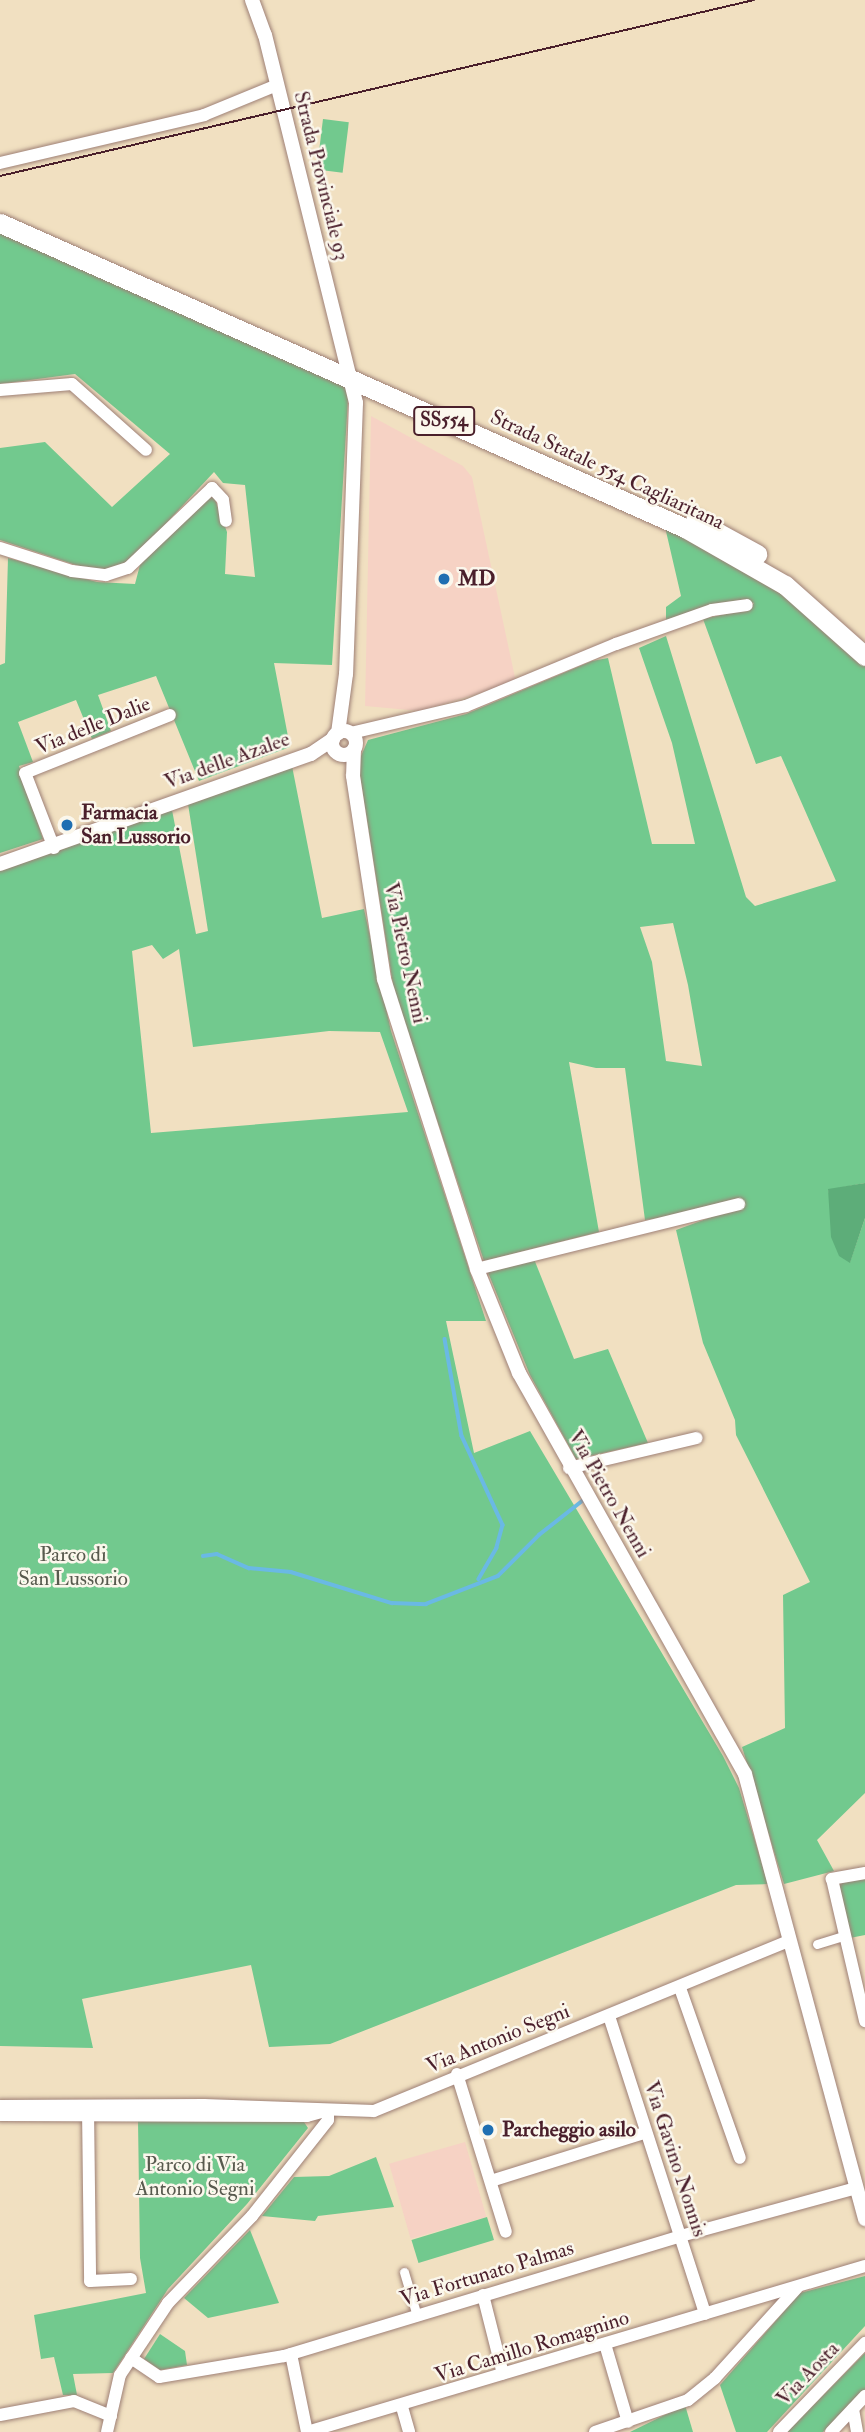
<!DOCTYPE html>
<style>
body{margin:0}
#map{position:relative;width:865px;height:2432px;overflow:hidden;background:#f1e0c1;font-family:"IM FELL Double Pica",serif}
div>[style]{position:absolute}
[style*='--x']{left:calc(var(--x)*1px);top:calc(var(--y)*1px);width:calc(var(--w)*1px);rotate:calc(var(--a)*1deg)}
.built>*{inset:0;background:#f6d2c4;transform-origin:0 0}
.green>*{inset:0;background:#72c98e;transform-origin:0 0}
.forest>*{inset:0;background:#5dad79}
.stream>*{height:3.5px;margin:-1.75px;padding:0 1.75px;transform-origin:1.75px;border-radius:1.75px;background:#6ab9e4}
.roads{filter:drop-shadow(0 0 2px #9e8076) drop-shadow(0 0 2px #9e8076)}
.pedestrian>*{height:9px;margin:-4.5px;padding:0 4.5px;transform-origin:4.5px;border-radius:4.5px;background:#fff}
.minor>*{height:12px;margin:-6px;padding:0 6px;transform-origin:6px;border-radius:6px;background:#fff}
.tertiary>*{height:14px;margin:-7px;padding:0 7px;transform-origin:7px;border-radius:7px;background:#fff}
.tertiary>.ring{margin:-7px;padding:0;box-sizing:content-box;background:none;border:14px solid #fff;border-radius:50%}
.primary>*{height:19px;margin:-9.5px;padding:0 9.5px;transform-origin:9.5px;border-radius:9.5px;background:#fff}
.tram>*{height:2px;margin:-1px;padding:0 1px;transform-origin:1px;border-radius:1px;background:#4a1f2b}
.dots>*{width:19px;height:19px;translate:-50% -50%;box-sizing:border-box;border:4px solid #fbf7ec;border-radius:50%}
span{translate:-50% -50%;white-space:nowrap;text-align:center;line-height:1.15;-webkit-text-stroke:5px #fbf7ec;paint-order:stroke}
.shield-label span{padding:2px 5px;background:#fbf7ec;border:2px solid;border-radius:5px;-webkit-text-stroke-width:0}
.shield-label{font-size:19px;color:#4a1f2b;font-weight:700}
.street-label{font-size:21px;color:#4a1f2b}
.poi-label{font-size:21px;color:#4a1f2b;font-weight:700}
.left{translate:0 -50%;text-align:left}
.park-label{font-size:21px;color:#585a4e}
</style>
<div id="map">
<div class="built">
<i style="clip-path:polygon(371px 416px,463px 466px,472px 477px,516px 682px,420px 711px,365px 706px)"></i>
<i style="left:465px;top:2142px;width:78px;height:79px;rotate:74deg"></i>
</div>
<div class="green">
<i style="left:323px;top:119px;width:26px;height:51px;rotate:7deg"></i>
<i style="clip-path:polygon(0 228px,345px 385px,348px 399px,332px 665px,274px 663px,290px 747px,199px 781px,156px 676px,98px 695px,111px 731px,92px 739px,76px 700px,18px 722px,33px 762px,19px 766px,43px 839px,0 853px,0 665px,5px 663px,8px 558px,97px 582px,135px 584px,141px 561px,207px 497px,214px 497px,227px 532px,225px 574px,255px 577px,245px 485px,223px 483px,214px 472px,130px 562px,103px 570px,82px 567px,0 540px,0 448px,45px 442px,112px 507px,170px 454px,75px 374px,0 384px)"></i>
<i style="clip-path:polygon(evenodd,665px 527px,783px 592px,865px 664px,865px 1183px,828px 1190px,850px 1262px,865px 1218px,865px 1793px,817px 1840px,834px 1871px,784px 1884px,742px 1747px,785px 1728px,783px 1595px,810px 1582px,736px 1435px,735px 1420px,703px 1343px,676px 1230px,739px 1207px,645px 1220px,625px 1068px,596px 1068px,569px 1062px,599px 1232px,484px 1261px,394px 991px,358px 763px,368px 740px,466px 714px,592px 661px,608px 658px,652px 844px,695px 844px,672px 743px,639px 648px,666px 636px,746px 897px,755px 906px,836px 881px,781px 756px,756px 764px,703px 619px,748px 609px,754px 603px,740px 600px,666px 620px,666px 607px,681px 596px,665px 527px,673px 923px,688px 985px,702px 1066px,666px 1061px,652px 962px,640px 927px,673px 923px)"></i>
<i style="clip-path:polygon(evenodd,292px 766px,322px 918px,364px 909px,391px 1031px,486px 1321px,446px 1321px,474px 1453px,530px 1431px,723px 1756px,739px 1788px,768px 1884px,736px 1885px,330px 2044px,269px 2047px,251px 1965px,82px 1999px,93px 2048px,0 2046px,0 871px,172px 810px,196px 934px,208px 931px,188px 804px,292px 766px,152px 945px,163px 959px,179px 949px,193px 1047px,329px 1031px,380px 1032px,408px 1112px,151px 1133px,132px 951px,152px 945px)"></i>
<i style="clip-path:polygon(534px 1259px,574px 1359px,608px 1349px,648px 1443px,576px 1459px,530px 1375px,487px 1270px)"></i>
<i style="clip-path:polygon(865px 1877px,865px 1935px,850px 1938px,837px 1884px)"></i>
<i style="clip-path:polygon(138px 2121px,304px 2122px,308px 2128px,247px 2204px,168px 2289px,113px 2373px,73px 2374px,77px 2395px,63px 2395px,54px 2357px,41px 2359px,34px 2315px,146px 2293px,140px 2258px)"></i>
<i style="clip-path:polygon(376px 2157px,394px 2207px,318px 2216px,315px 2221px,262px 2216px,294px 2177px,329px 2176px)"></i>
<i style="left:487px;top:2217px;width:24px;height:79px;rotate:73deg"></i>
<i style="clip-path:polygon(250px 2230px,279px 2303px,208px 2318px,184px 2298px)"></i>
<i style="clip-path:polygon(865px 2276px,865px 2326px,767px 2432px,736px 2432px,720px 2385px,800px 2293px)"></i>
<i style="clip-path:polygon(160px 2334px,185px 2351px,187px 2365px,160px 2370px,144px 2359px)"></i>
<i style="clip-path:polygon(865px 2353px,865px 2390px,823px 2432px,787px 2432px)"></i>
<i style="clip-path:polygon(685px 2405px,693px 2432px,630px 2432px)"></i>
</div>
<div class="forest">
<i style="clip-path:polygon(865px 1183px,865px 1218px,850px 1263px,839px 1256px,831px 1237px,828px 1189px)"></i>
</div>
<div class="stream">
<i style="--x:445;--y:1339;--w:98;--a:80.1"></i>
<i style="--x:462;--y:1436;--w:98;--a:65.3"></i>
<i style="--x:503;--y:1525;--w:24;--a:105"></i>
<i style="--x:497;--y:1548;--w:36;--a:120"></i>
<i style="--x:203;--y:1556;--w:14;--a:-8"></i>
<i style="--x:217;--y:1554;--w:35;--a:24"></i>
<i style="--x:249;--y:1568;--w:42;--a:5.4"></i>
<i style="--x:291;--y:1572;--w:106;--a:17.1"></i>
<i style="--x:392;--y:1603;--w:34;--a:2"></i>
<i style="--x:426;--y:1604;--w:77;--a:-21.3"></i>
<i style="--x:498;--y:1576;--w:58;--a:-45"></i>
<i style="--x:539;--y:1535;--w:60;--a:-38.2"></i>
</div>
<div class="roads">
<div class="pedestrian">
<i style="--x:817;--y:1944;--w:28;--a:-17"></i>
<i style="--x:404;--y:2272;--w:46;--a:73.5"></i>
</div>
<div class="minor">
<i style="--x:0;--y:163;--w:210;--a:-13.2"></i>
<i style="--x:204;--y:115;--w:79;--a:-22.3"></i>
<i style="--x:0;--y:390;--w:72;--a:-4.8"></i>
<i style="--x:72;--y:384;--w:99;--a:41.7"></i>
<i style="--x:0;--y:548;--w:76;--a:17.7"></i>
<i style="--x:72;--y:571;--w:34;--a:7"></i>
<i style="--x:106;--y:575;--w:23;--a:-18"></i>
<i style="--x:128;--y:568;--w:116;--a:-43.6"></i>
<i style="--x:212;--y:488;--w:16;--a:47"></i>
<i style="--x:223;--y:500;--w:21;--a:82"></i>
<i style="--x:351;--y:733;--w:118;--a:-13.2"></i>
<i style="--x:466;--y:706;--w:162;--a:-22.5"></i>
<i style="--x:616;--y:644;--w:102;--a:-19.5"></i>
<i style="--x:712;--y:610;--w:35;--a:-8"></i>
<i style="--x:54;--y:848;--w:80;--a:-111.1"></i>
<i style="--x:25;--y:773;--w:156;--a:-21.8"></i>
<i style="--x:477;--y:1269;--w:270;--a:-13.9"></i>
<i style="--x:569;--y:1468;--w:131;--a:-13.2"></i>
<i style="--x:865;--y:1873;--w:34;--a:170"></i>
<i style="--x:832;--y:1879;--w:146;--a:76.9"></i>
<i style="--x:680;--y:1988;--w:180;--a:70.6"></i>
<i style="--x:609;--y:2016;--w:313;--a:72.1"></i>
<i style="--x:457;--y:2074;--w:165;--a:72.8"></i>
<i style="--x:0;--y:2106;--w:204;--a:-0.3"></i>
<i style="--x:204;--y:2105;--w:170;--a:2"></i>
<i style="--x:374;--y:2111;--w:448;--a:-22.3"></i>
<i style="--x:88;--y:2108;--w:173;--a:89.3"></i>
<i style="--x:90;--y:2281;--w:41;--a:-2.8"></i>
<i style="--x:0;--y:2115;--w:307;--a:0.2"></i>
<i style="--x:307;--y:2116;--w:15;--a:-16"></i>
<i style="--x:491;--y:2181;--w:160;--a:-17.4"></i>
<i style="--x:483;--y:2295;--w:81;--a:75.8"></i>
<i style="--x:605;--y:2344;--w:81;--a:73.6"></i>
<i style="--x:291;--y:2354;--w:80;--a:78.4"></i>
<i style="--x:131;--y:2358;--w:34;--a:34"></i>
<i style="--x:159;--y:2377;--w:127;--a:-9.5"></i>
<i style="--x:284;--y:2356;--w:415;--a:-16.8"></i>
<i style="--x:681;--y:2236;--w:181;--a:-15.3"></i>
<i style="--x:402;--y:2407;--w:26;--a:74"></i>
<i style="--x:853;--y:2409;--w:23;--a:80"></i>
<i style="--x:0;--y:2415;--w:75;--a:-10.7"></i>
<i style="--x:74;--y:2401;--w:40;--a:22"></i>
<i style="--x:107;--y:2432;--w:58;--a:-77.2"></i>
<i style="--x:120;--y:2375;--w:87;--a:-56.3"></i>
<i style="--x:168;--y:2303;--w:121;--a:-46"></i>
<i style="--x:252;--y:2216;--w:122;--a:-51.6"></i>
<i style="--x:328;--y:2120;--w:10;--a:-90"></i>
<i style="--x:307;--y:2432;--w:582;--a:-16.57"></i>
<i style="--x:595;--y:2432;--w:98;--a:-19"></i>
<i style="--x:688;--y:2400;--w:35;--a:-39"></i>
<i style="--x:715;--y:2378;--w:122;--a:-47.7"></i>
<i style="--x:779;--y:2432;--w:124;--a:-46"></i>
<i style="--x:831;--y:2432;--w:50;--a:-46.6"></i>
</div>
<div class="tertiary">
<i style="--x:252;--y:0;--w:37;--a:70"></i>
<i style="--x:265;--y:35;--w:379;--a:76.1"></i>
<i style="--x:356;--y:403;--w:271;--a:92.1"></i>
<i style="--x:346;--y:674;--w:60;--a:97.7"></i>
<i class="ring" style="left:332px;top:731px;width:10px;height:10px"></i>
<i style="--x:354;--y:749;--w:27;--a:92"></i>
<i style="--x:353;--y:776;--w:205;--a:81.3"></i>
<i style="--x:384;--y:979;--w:305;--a:72.2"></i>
<i style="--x:477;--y:1269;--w:112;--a:68"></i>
<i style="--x:519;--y:1373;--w:460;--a:60.6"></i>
<i style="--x:745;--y:1774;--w:461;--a:74.9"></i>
<i style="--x:0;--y:864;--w:330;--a:-19.5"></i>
<i style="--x:311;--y:754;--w:27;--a:-34"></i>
</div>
<div class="primary">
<i style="--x:0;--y:223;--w:750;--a:24"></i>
<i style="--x:685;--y:528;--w:115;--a:29.7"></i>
<i style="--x:785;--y:585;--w:107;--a:41.6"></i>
<i style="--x:695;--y:520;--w:71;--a:28.7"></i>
</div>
</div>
<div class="tram">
<i style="--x:0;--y:176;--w:774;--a:-13.14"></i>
</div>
<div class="dots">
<i style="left:444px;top:579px;background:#1f6fb2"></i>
<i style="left:67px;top:825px;background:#1f6fb2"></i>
<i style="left:488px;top:2130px;background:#1f6fb2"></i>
</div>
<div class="shield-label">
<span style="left:444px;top:421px">SS554</span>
</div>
<div class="street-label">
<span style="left:321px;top:176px;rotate:76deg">Strada Provinciale 93</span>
<span style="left:607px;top:470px;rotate:25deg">Strada Statale 554 Cagliaritana</span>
<span style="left:93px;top:726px;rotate:-22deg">Via delle Dalie</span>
<span style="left:227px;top:761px;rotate:-20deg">Via delle Azalee</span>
<span style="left:405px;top:953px;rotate:78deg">Via Pietro Nenni</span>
<span style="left:609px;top:1494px;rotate:60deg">Via Pietro Nenni</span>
<span style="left:498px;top:2039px;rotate:-22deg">Via Antonio Segni</span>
<span style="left:675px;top:2159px;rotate:72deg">Via Gavino Nonnis</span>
<span style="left:487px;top:2274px;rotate:-17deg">Via Fortunato Palmas</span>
<span style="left:532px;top:2347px;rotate:-17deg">Via Camillo Romagnino</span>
<span style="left:808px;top:2374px;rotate:-46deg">Via Aosta</span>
</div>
<div class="poi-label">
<span class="left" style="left:458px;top:579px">MD</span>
<span class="left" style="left:81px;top:825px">Farmacia<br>San Lussorio</span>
<span class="left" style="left:502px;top:2130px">Parcheggio asilo</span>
</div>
<div class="park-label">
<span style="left:73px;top:1567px">Parco di<br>San Lussorio</span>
<span style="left:195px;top:2177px">Parco di Via<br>Antonio Segni</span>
</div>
</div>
